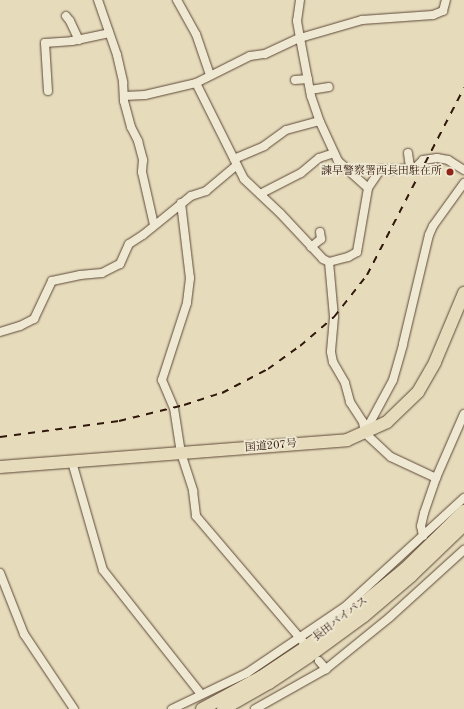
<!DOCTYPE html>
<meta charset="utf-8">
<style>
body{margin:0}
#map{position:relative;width:464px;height:709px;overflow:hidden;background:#e6dcbc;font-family:"Old Standard TT","Noto Serif JP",serif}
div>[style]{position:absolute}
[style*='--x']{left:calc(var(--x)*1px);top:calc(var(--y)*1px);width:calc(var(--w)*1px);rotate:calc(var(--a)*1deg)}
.roads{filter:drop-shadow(0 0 1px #5e4837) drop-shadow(0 0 1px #5e4837)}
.minor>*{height:8px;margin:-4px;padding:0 4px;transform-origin:4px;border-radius:4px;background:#efe8d3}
.highway>*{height:12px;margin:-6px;padding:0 6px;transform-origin:6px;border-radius:6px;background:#e6dcbc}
.rail>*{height:2px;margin-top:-1px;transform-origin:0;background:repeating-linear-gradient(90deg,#30170b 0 7px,transparent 0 14px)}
.dots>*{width:11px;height:11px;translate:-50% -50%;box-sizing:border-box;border:2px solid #efe8d3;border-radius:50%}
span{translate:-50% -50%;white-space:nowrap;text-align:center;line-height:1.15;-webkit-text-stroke:3.5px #efe8d3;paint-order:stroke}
.poi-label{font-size:11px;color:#30170b}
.right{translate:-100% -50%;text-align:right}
.street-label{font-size:11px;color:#30170b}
</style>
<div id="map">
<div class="roads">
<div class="minor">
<i style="--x:98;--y:0;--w:58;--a:70.9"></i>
<i style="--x:117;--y:55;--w:28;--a:77"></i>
<i style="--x:123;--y:82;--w:19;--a:87"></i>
<i style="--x:124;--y:101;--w:27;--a:75"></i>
<i style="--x:131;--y:127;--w:16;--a:63"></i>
<i style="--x:138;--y:141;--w:20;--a:75"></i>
<i style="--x:143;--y:160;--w:12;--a:95"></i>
<i style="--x:142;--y:172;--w:54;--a:77.2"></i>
<i style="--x:177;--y:0;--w:39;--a:61"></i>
<i style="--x:196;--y:34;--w:43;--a:71.1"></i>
<i style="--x:300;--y:0;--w:21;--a:98"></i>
<i style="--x:297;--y:21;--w:17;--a:80"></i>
<i style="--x:300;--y:38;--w:59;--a:79.3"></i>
<i style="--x:311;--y:96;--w:28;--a:71"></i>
<i style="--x:320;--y:122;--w:43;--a:65.2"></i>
<i style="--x:338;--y:161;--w:40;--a:42"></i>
<i style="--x:66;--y:16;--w:6;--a:51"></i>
<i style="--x:70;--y:21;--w:21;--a:65"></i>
<i style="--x:295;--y:80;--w:13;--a:-4"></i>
<i style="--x:196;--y:83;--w:107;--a:63.4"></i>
<i style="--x:244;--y:179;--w:50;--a:43.4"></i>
<i style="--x:280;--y:213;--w:63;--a:46.9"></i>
<i style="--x:323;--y:259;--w:7;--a:27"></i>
<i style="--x:329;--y:262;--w:20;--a:-15"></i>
<i style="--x:348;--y:257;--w:10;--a:-29"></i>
<i style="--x:357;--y:252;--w:65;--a:-80.2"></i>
<i style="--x:368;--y:188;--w:22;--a:-56"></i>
<i style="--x:380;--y:170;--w:35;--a:-3"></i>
<i style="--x:415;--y:168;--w:11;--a:-45"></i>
<i style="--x:423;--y:160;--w:14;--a:-8"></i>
<i style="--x:437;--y:158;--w:11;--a:10"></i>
<i style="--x:448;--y:160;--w:19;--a:32"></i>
<i style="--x:310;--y:90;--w:19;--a:-9"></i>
<i style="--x:48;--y:91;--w:48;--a:-93.6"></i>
<i style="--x:45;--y:43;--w:27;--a:-4"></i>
<i style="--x:72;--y:41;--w:38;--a:-12"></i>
<i style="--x:124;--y:96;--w:21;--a:-3"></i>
<i style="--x:145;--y:95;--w:52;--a:-13.2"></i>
<i style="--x:196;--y:83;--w:60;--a:-26.6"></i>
<i style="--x:250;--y:56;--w:15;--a:-8"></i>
<i style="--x:265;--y:54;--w:38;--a:-25"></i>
<i style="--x:300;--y:38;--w:65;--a:-16.2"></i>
<i style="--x:362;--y:20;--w:71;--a:-4"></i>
<i style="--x:433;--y:15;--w:11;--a:-22"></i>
<i style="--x:443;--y:11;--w:11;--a:-75"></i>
<i style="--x:408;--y:153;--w:14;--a:82"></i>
<i style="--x:234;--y:159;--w:33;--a:-23"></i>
<i style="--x:264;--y:146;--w:27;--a:-36"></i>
<i style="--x:286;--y:130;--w:34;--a:-15"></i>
<i style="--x:260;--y:194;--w:46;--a:-27.1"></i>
<i style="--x:301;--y:173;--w:23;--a:-40"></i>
<i style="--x:319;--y:158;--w:16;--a:-18"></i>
<i style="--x:181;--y:203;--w:76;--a:83.2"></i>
<i style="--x:190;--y:278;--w:25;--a:97"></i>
<i style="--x:187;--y:303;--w:81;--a:108"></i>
<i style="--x:162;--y:380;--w:30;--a:67"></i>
<i style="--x:174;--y:408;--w:46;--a:81.2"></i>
<i style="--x:181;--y:453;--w:40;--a:72"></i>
<i style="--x:193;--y:491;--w:25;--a:83"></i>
<i style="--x:196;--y:516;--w:167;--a:49.6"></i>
<i style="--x:311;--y:247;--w:13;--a:-39"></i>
<i style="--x:321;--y:239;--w:7;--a:-98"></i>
<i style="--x:329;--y:262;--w:55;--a:84.8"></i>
<i style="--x:334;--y:317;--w:35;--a:95"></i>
<i style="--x:331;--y:352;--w:10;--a:79"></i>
<i style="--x:333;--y:362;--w:24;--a:60"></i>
<i style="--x:345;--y:383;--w:20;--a:75"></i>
<i style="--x:350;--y:402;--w:24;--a:57"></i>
<i style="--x:363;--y:422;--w:11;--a:80"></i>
<i style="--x:365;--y:433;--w:35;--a:43"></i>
<i style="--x:391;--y:457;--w:50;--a:25"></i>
<i style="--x:0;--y:332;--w:21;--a:-17"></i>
<i style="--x:20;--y:326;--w:16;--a:-27"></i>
<i style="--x:34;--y:319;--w:42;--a:-64.7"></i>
<i style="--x:52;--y:281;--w:29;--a:-12"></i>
<i style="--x:80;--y:275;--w:22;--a:-5"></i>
<i style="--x:102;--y:273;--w:20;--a:-27"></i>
<i style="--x:120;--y:264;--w:22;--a:-66"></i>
<i style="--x:129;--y:244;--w:17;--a:-33"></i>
<i style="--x:143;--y:235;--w:62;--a:-39.1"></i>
<i style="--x:191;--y:196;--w:16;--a:-18"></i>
<i style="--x:206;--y:191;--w:40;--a:-40"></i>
<i style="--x:365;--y:432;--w:59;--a:-61.7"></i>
<i style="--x:393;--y:380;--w:37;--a:-74"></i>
<i style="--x:403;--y:344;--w:112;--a:-76.6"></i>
<i style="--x:429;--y:235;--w:10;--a:-66"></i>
<i style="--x:433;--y:226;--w:53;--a:-54.2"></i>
<i style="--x:72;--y:462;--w:112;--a:74"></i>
<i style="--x:103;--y:570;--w:158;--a:51.7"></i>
<i style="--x:423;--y:536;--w:10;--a:-101"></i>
<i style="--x:421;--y:526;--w:13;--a:-77"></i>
<i style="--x:424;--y:513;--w:37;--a:-71"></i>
<i style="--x:436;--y:478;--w:70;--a:-66.4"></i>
<i style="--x:0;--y:573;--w:66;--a:68.5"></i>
<i style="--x:24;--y:634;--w:90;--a:56.3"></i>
<i style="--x:319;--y:661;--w:11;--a:49"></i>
<i style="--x:172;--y:709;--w:83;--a:-25.6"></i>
<i style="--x:247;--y:673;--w:120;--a:-34.1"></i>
<i style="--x:346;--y:606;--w:160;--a:-42.5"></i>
<i style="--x:255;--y:709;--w:81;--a:-29.4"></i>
<i style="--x:326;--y:669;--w:82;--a:-39.1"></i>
<i style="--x:390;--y:617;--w:100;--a:-42.2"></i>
</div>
<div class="highway">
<i style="--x:0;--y:467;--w:348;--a:-4.4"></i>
<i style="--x:347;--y:440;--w:44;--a:-24.2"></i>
<i style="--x:387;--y:422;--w:43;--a:-44.1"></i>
<i style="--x:418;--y:392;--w:34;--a:-60"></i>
<i style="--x:435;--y:362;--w:75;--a:-67.2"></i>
<i style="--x:202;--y:709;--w:67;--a:-28.5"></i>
<i style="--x:261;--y:677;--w:50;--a:-33.7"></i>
<i style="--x:303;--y:649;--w:65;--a:-36.9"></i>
<i style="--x:355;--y:610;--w:65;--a:-39.4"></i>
<i style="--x:405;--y:569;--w:83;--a:-44.5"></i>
<i style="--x:223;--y:709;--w:53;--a:-29.5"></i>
<i style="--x:269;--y:683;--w:47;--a:-33.7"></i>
<i style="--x:308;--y:657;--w:69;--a:-36.2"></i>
<i style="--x:364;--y:616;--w:62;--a:-40.4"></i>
<i style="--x:411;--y:576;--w:74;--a:-43.9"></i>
</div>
</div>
<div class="rail">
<i style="--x:0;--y:437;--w:120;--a:-7.7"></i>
<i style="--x:119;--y:421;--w:67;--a:-13.8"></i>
<i style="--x:184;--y:405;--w:40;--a:-18"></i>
<i style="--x:222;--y:393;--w:52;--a:-27.6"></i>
<i style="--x:268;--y:369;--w:39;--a:-36"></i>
<i style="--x:300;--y:346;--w:45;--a:-40.5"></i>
<i style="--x:334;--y:317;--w:53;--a:-51.8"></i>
<i style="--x:367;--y:275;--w:211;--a:-62.6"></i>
</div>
<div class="dots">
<i style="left:450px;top:172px;background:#8f2418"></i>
</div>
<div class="poi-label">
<span class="right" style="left:442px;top:172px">諫早警察署西長田駐在所</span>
</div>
<div class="street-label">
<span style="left:271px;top:447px;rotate:-5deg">国道207号</span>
<span style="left:341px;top:620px;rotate:-37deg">長田バイパス</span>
</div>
</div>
